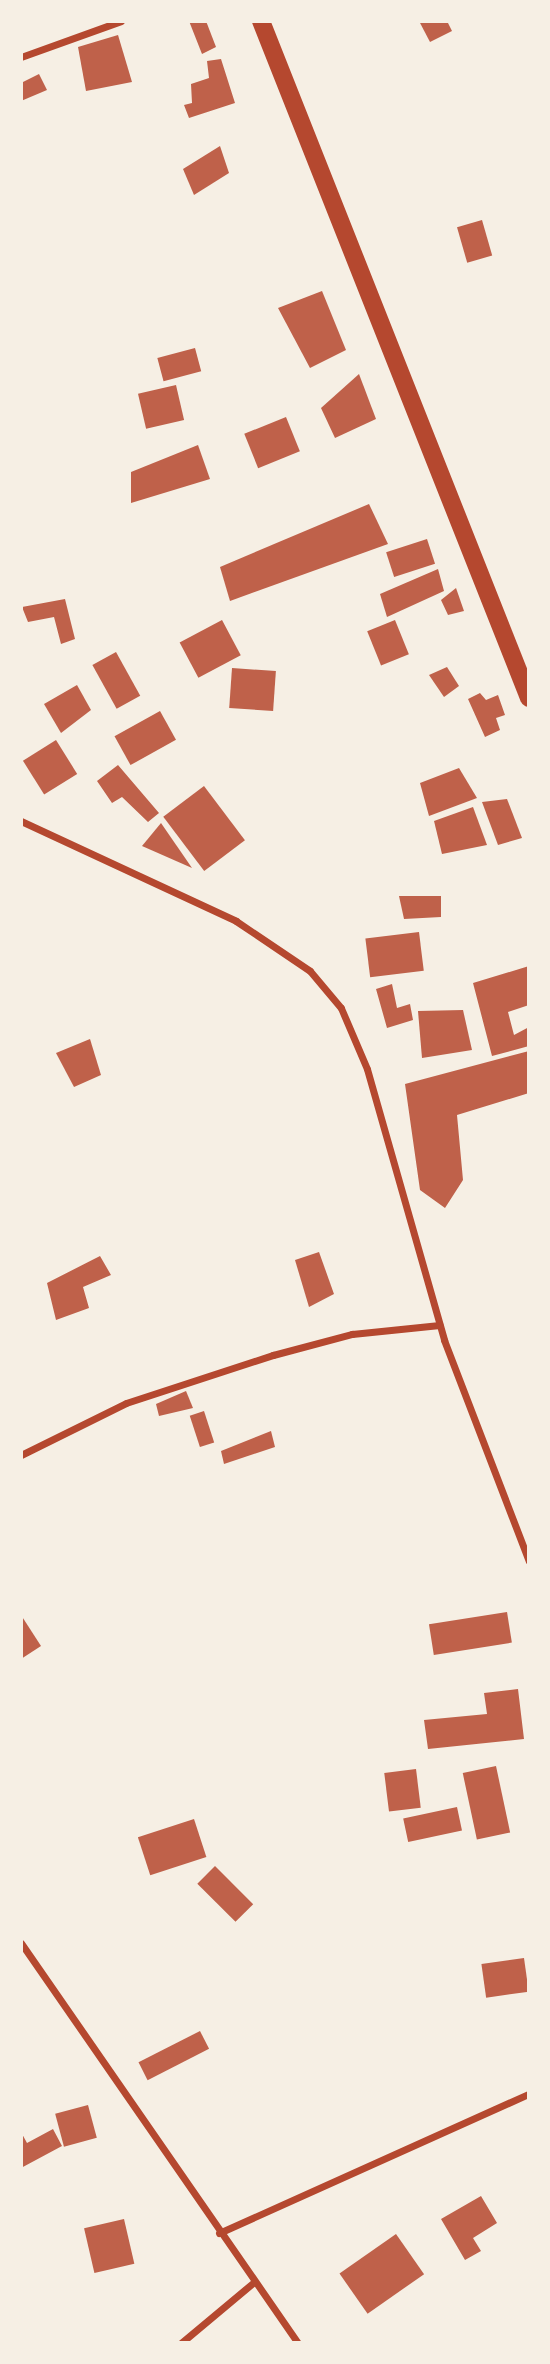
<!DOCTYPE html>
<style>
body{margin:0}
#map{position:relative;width:550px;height:2364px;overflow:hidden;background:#f6efe4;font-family:Figtree,sans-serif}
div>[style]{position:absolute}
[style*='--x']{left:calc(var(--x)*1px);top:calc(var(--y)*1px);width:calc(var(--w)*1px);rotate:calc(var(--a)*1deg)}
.building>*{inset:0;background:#bf614a;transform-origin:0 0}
.minor>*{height:7px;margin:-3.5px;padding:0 3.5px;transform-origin:3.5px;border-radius:3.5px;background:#b5482f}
.primary>*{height:18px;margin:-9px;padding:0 9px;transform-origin:9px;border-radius:9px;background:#b5482f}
span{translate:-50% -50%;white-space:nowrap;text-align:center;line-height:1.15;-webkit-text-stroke:5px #f6efe4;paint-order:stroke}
.frame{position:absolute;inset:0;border:23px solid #f6efe4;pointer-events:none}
</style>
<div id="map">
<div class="building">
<i style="clip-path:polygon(189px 21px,206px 21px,216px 47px,202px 54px)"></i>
<i style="clip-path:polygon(419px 21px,447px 21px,452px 31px,430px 42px)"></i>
<i style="clip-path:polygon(118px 35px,132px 82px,86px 91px,78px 47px)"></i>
<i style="clip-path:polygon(221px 59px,235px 103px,189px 118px,184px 105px,192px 103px,191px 84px,209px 78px,207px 61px)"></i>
<i style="clip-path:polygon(39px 74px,47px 90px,21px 101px,21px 83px)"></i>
<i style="clip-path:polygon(220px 146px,229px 173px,194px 195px,183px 169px)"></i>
<i style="left:482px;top:220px;width:37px;height:26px;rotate:74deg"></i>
<i style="clip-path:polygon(322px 291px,346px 350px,310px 368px,278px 308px)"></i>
<i style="left:195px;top:348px;width:24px;height:39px;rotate:75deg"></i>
<i style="clip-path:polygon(359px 374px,376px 419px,335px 438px,321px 408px)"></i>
<i style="left:176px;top:385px;width:36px;height:39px;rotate:77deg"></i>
<i style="left:286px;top:417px;width:37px;height:45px;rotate:68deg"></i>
<i style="clip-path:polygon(198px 445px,210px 479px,131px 503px,131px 472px)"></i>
<i style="clip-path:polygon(369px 504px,388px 544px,230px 601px,220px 567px)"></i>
<i style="left:427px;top:539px;width:26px;height:43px;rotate:72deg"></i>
<i style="clip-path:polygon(438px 569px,444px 591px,387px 617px,380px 594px)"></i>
<i style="clip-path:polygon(456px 588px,464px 611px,448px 615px,441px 600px)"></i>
<i style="clip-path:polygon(65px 599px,75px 639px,61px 644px,54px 617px,28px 622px,22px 607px)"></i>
<i style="left:222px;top:620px;width:40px;height:48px;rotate:62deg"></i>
<i style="left:395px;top:620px;width:37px;height:30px;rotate:68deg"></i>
<i style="left:116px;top:652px;width:50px;height:27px;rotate:61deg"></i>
<i style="clip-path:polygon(447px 667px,459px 686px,444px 697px,429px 675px)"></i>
<i style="left:232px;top:668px;width:44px;height:40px;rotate:4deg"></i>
<i style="clip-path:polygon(77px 685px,91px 710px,61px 733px,44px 704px)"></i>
<i style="clip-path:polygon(480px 693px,486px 700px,498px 695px,505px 715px,496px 718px,500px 730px,485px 737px,468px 699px)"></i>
<i style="left:160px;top:711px;width:33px;height:52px;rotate:61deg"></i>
<i style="left:56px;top:740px;width:40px;height:39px;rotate:58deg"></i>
<i style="clip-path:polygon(118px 765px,159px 813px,148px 822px,122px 797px,112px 803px,97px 781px)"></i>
<i style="clip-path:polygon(459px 768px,477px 798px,429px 816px,420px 783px)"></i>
<i style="left:204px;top:786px;width:68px;height:51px;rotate:53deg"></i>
<i style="clip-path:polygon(507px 799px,522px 838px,498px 845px,482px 802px)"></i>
<i style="clip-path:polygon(473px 807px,487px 845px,442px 854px,434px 821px)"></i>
<i style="clip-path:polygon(161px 823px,192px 868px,142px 846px)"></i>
<i style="clip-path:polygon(399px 896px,441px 896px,441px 917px,404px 919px)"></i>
<i style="left:419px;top:932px;width:39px;height:54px;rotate:83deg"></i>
<i style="clip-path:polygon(529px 966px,529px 1005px,508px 1012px,514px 1035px,529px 1027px,529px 1046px,492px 1056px,473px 983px)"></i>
<i style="clip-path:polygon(392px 984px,397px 1008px,410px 1004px,413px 1020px,387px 1028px,376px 989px)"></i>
<i style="clip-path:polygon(463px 1010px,472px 1050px,422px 1058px,418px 1011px)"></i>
<i style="clip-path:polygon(90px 1039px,101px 1075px,74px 1087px,56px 1053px)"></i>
<i style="clip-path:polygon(529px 1051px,529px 1093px,457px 1115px,463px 1180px,445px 1208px,420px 1190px,405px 1084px)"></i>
<i style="clip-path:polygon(319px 1252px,334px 1294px,309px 1307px,295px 1260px)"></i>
<i style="clip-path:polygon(100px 1256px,111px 1275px,83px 1287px,89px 1308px,56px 1320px,47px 1283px)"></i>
<i style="clip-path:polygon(186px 1391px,193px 1408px,159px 1416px,156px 1404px)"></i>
<i style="left:204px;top:1411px;width:33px;height:15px;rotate:72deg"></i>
<i style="clip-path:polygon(271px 1431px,275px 1447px,224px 1464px,221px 1451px)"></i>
<i style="left:507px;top:1612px;width:31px;height:79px;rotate:81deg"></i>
<i style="clip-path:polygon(21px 1615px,41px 1646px,21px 1659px)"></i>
<i style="clip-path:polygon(518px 1689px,524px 1739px,428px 1749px,424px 1720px,487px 1714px,484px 1693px)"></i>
<i style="left:496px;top:1766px;width:68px;height:34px;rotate:78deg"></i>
<i style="left:416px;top:1769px;width:39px;height:32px;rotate:83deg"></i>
<i style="left:457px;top:1807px;width:24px;height:55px;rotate:78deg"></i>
<i style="left:194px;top:1819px;width:40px;height:59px;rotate:72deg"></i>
<i style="left:215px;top:1866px;width:54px;height:25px;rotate:45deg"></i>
<i style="left:524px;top:1958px;width:34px;height:43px;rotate:82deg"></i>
<i style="left:200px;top:2031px;width:20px;height:69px;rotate:63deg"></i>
<i style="left:88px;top:2105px;width:34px;height:34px;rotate:75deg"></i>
<i style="clip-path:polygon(53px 2129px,62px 2146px,21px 2168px,21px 2132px,27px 2143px)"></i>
<i style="clip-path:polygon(481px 2196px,497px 2223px,473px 2238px,481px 2251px,465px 2260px,441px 2219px)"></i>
<i style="left:124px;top:2219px;width:46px;height:41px;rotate:77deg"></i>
<i style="left:396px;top:2234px;width:49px;height:69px;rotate:55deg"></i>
</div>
<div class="minor">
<i style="--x:21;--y:57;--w:106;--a:-19.8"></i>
<i style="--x:21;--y:821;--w:237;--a:24.9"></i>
<i style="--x:236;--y:921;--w:89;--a:34"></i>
<i style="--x:310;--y:971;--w:48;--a:50"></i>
<i style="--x:341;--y:1008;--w:66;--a:66.9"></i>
<i style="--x:367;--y:1069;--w:282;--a:74.1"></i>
<i style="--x:444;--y:1340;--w:237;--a:69"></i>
<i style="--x:21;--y:1455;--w:117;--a:-26.3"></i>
<i style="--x:126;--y:1403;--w:155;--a:-18.1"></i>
<i style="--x:273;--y:1355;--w:82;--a:-14.9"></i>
<i style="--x:352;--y:1334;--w:88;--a:-5.8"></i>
<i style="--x:21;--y:1943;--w:487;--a:55.3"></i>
<i style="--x:219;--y:2233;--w:340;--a:-24.2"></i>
<i style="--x:181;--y:2343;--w:95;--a:-39.9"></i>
</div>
<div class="primary">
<i style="--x:261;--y:21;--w:728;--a:68.4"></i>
</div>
<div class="frame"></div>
</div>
